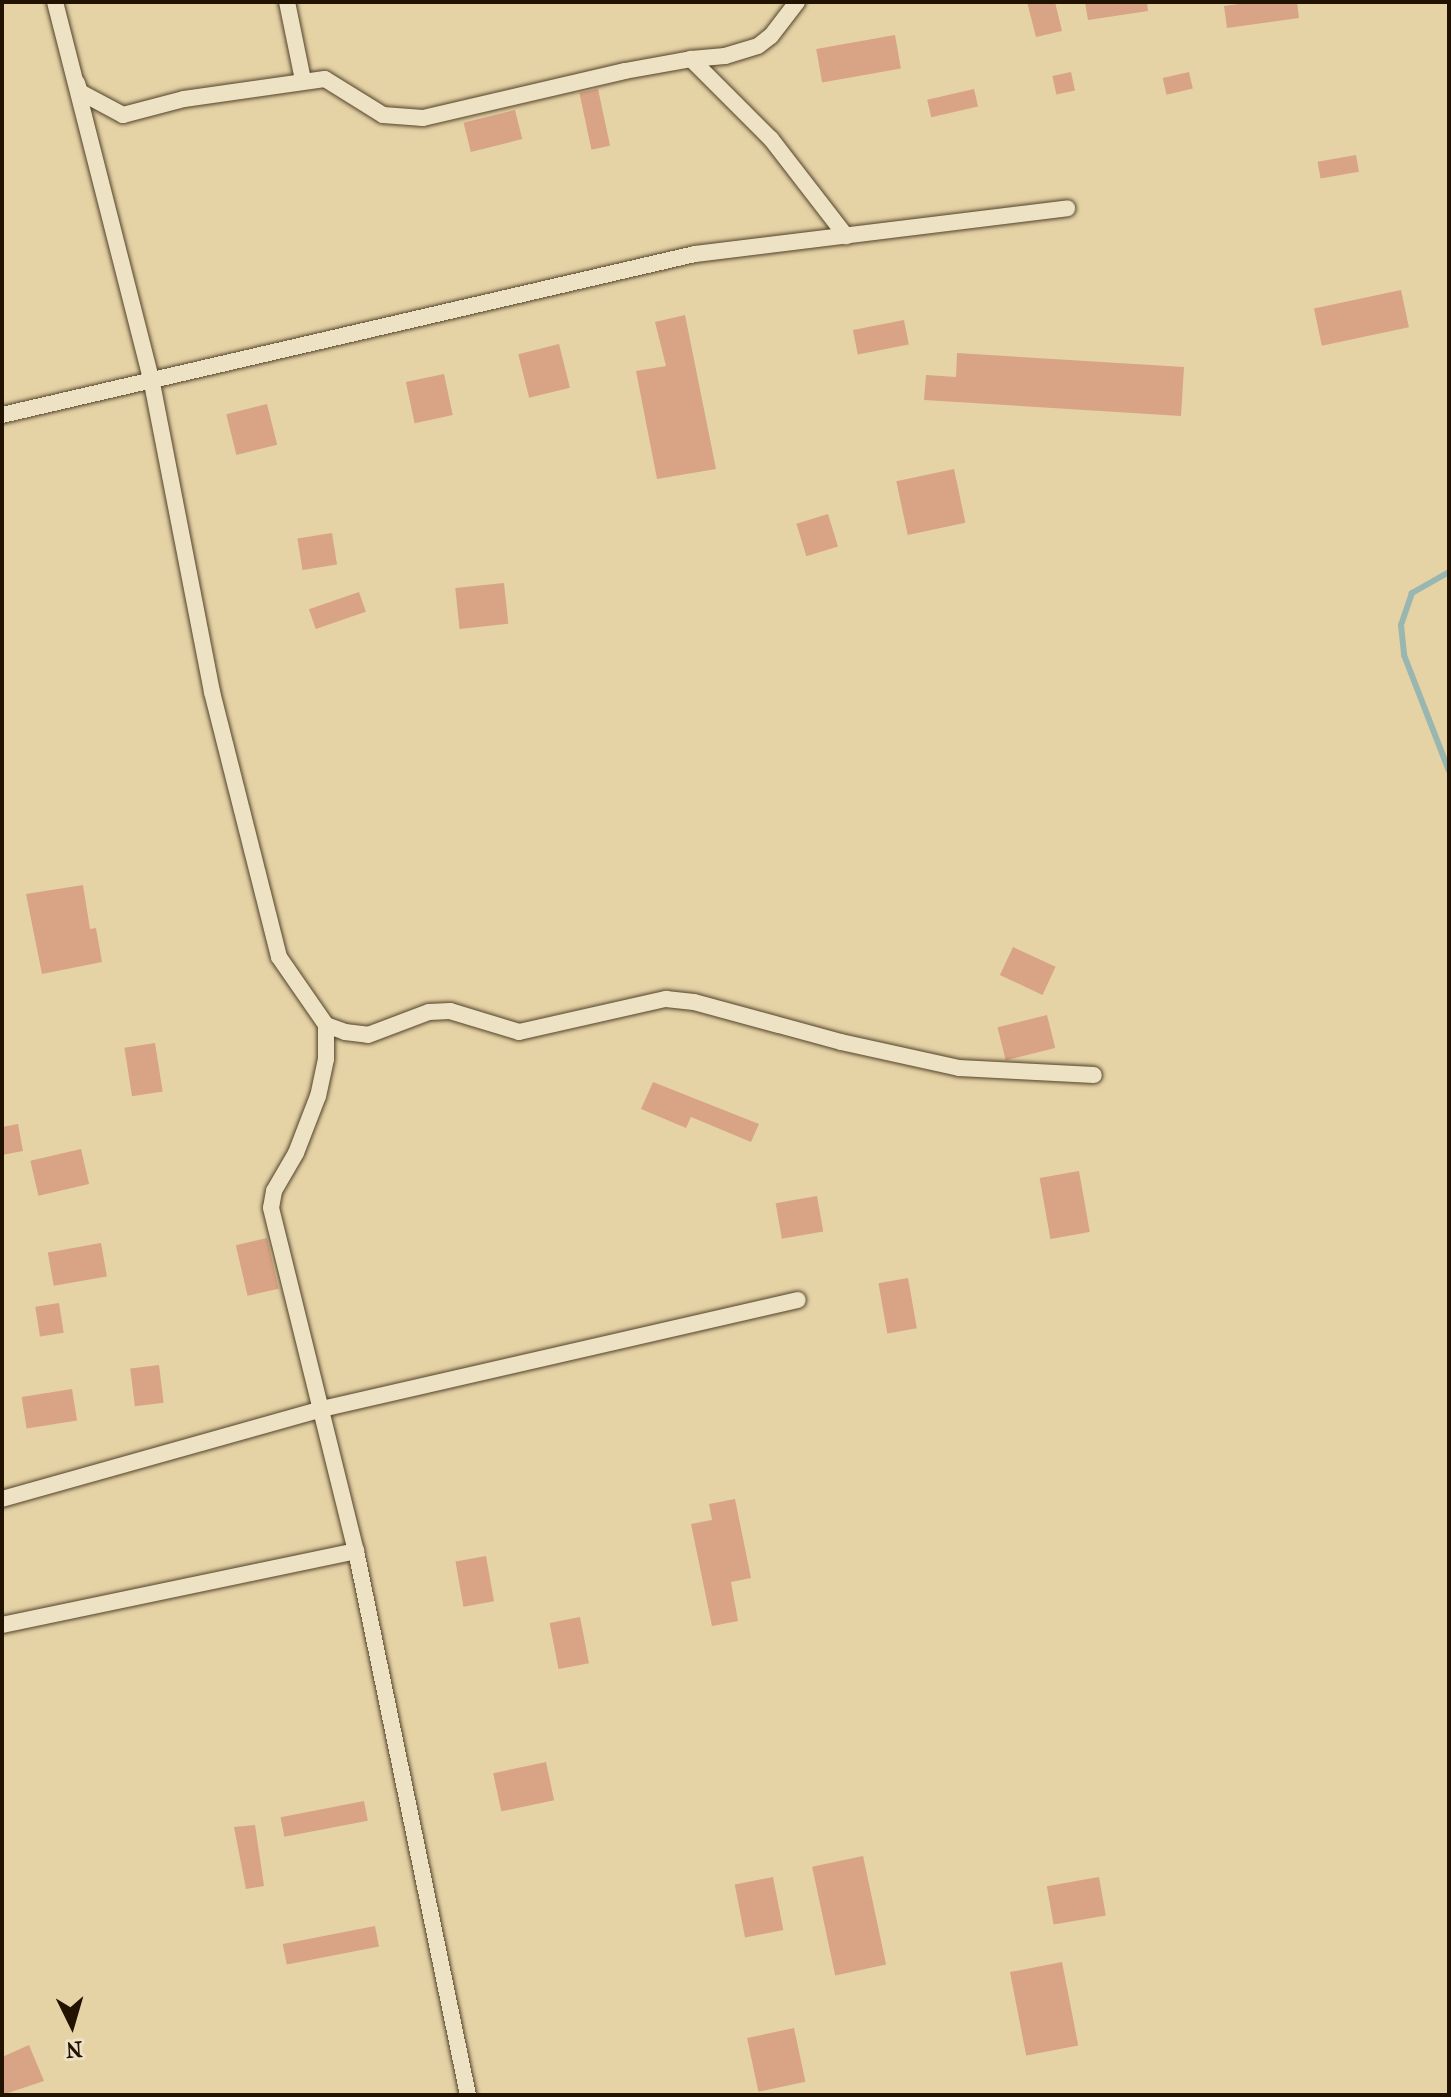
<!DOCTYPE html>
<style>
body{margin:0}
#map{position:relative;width:1451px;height:2097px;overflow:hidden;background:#e5d3a6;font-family:"IM FELL French Canon",serif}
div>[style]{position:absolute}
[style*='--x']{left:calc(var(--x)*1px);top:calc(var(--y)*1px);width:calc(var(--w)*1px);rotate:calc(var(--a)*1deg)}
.stream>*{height:6px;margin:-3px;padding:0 3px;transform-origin:3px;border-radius:3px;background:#99b6b1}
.building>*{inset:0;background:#d9a386;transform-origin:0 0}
.roads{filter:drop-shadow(0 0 2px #53422a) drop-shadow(0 0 2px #53422a)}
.minor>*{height:16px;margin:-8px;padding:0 8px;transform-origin:8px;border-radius:8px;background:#eee2c5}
span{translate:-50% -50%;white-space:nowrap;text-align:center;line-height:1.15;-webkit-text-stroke:7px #eee2c5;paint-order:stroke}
.frame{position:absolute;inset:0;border:4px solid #221200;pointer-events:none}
.north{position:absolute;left:32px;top:1985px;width:80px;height:80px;-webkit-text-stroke:6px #eee2c5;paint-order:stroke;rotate:175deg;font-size:22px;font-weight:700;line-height:32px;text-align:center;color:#221200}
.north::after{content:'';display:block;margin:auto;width:28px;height:36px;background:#221200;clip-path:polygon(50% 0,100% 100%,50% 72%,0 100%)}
</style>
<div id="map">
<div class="stream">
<i style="--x:1449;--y:572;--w:43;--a:150.4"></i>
<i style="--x:1412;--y:593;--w:34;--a:109"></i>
<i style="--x:1401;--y:625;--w:30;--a:84"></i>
<i style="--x:1404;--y:655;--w:124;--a:68.8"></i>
</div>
<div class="building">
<i style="clip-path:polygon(1027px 2px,1055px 2px,1062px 31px,1036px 37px)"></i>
<i style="clip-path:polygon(1085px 2px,1147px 2px,1148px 11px,1088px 20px)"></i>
<i style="clip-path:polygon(1254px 2px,1297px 2px,1299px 18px,1227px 28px,1224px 6px)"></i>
<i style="left:895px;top:35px;width:34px;height:80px;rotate:80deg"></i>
<i style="left:1071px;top:72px;width:19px;height:19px;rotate:78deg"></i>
<i style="left:1189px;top:72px;width:17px;height:27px;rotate:77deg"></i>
<i style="left:598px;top:89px;width:58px;height:19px;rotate:78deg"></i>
<i style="left:974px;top:89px;width:18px;height:48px;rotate:77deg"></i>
<i style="left:515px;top:110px;width:30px;height:53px;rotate:76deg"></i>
<i style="left:1356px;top:155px;width:17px;height:39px;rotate:80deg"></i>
<i style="left:1401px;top:290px;width:38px;height:89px;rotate:78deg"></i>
<i style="clip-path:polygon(685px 315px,716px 469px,657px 479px,636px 371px,666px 366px,655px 322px)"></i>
<i style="left:904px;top:320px;width:25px;height:52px;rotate:79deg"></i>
<i style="left:559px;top:344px;width:45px;height:42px;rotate:76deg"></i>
<i style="clip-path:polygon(957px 353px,1184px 367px,1181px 416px,924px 400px,926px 375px,956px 377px)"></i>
<i style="left:444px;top:374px;width:42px;height:39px;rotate:78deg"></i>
<i style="left:267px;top:404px;width:42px;height:42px;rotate:76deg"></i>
<i style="left:954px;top:469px;width:55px;height:59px;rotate:78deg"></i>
<i style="left:828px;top:514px;width:34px;height:33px;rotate:73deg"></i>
<i style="left:332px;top:533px;width:32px;height:35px;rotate:81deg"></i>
<i style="left:504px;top:583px;width:41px;height:49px;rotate:84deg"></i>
<i style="left:359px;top:592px;width:21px;height:53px;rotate:71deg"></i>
<i style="clip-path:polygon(83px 885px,90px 929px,96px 928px,102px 962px,42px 974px,26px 894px)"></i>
<i style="left:1013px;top:947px;width:47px;height:31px;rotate:25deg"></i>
<i style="left:1047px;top:1015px;width:34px;height:51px;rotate:76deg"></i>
<i style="left:155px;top:1043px;width:49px;height:31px;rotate:81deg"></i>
<i style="clip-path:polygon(653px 1082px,759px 1124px,751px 1142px,691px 1117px,686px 1128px,641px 1109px)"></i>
<i style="clip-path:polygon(18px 1124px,23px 1151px,2px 1155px,2px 1127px)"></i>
<i style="left:81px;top:1149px;width:36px;height:52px;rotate:77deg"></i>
<i style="left:1079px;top:1171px;width:62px;height:40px;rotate:80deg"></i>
<i style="left:817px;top:1196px;width:36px;height:42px;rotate:80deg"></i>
<i style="left:267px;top:1238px;width:52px;height:32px;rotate:77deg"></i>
<i style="left:101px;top:1243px;width:34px;height:54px;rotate:80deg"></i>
<i style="left:908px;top:1278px;width:51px;height:30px;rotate:80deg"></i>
<i style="left:59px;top:1303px;width:30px;height:24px;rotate:81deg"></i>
<i style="left:159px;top:1365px;width:38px;height:29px;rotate:83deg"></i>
<i style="left:72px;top:1389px;width:32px;height:51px;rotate:81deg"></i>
<i style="clip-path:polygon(735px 1499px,751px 1578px,731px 1582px,738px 1621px,712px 1626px,691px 1524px,712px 1520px,709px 1504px)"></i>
<i style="left:486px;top:1556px;width:46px;height:31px;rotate:80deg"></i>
<i style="left:580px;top:1617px;width:47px;height:31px;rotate:79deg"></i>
<i style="left:546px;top:1762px;width:39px;height:54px;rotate:78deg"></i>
<i style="left:364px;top:1801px;width:20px;height:85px;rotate:79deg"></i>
<i style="clip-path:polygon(255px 1825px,264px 1886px,246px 1889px,234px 1827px)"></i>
<i style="left:863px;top:1856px;width:111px;height:52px;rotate:78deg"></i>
<i style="left:773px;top:1877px;width:54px;height:39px;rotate:79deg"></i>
<i style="left:1099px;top:1877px;width:39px;height:53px;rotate:80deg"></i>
<i style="left:375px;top:1926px;width:21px;height:94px;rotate:79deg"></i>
<i style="left:1062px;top:1962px;width:85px;height:53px;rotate:79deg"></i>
<i style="left:794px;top:2028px;width:55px;height:48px;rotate:78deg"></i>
<i style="clip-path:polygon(29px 2045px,44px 2081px,2px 2095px,2px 2057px)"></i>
</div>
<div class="roads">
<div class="minor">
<i style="--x:55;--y:2;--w:388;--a:75.7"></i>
<i style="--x:151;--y:378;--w:320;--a:79"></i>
<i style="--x:212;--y:692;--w:273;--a:75.8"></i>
<i style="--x:279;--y:957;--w:83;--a:55.3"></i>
<i style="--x:326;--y:1025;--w:20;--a:20"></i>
<i style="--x:345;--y:1032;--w:23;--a:7"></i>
<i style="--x:368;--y:1035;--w:65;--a:-20.7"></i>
<i style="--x:429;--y:1012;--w:21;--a:-3"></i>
<i style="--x:450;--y:1011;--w:72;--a:16.9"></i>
<i style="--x:519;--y:1032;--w:151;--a:-12.7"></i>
<i style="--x:666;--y:999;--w:28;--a:6"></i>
<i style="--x:694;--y:1002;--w:152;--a:15.2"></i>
<i style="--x:841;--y:1042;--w:121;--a:12.4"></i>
<i style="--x:959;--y:1068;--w:135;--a:3"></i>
<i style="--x:287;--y:2;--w:80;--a:78.4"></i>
<i style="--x:691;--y:59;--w:34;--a:-5"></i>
<i style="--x:725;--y:56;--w:34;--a:-17"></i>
<i style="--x:758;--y:46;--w:16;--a:-38"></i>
<i style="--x:771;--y:36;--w:43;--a:-52.6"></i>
<i style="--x:77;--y:83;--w:9;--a:72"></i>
<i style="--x:80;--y:92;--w:49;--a:28.1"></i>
<i style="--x:123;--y:115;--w:63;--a:-14.7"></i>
<i style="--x:184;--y:99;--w:142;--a:-8.1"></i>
<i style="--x:325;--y:79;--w:68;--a:31.8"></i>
<i style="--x:383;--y:115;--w:40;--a:4.3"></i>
<i style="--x:423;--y:118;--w:207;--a:-13.1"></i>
<i style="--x:625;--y:71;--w:67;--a:-10.3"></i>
<i style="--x:691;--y:59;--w:113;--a:45"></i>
<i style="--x:771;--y:139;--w:123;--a:52.3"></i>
<i style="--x:2;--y:415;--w:711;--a:-13.08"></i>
<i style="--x:695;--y:254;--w:375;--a:-7"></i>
<i style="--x:326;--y:1025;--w:34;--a:90"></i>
<i style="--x:326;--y:1059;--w:38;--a:102"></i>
<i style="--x:318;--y:1096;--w:61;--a:111.1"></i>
<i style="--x:296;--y:1153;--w:44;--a:120.1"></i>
<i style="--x:274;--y:1191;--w:17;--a:100"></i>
<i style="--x:271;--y:1208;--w:353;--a:76.1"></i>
<i style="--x:356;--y:1551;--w:555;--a:78.37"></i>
<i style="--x:2;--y:1499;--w:332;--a:-15.7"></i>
<i style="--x:322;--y:1409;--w:488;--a:-12.9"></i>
<i style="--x:2;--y:1625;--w:362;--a:-11.8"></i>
</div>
</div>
<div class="frame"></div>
<div class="north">N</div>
</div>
